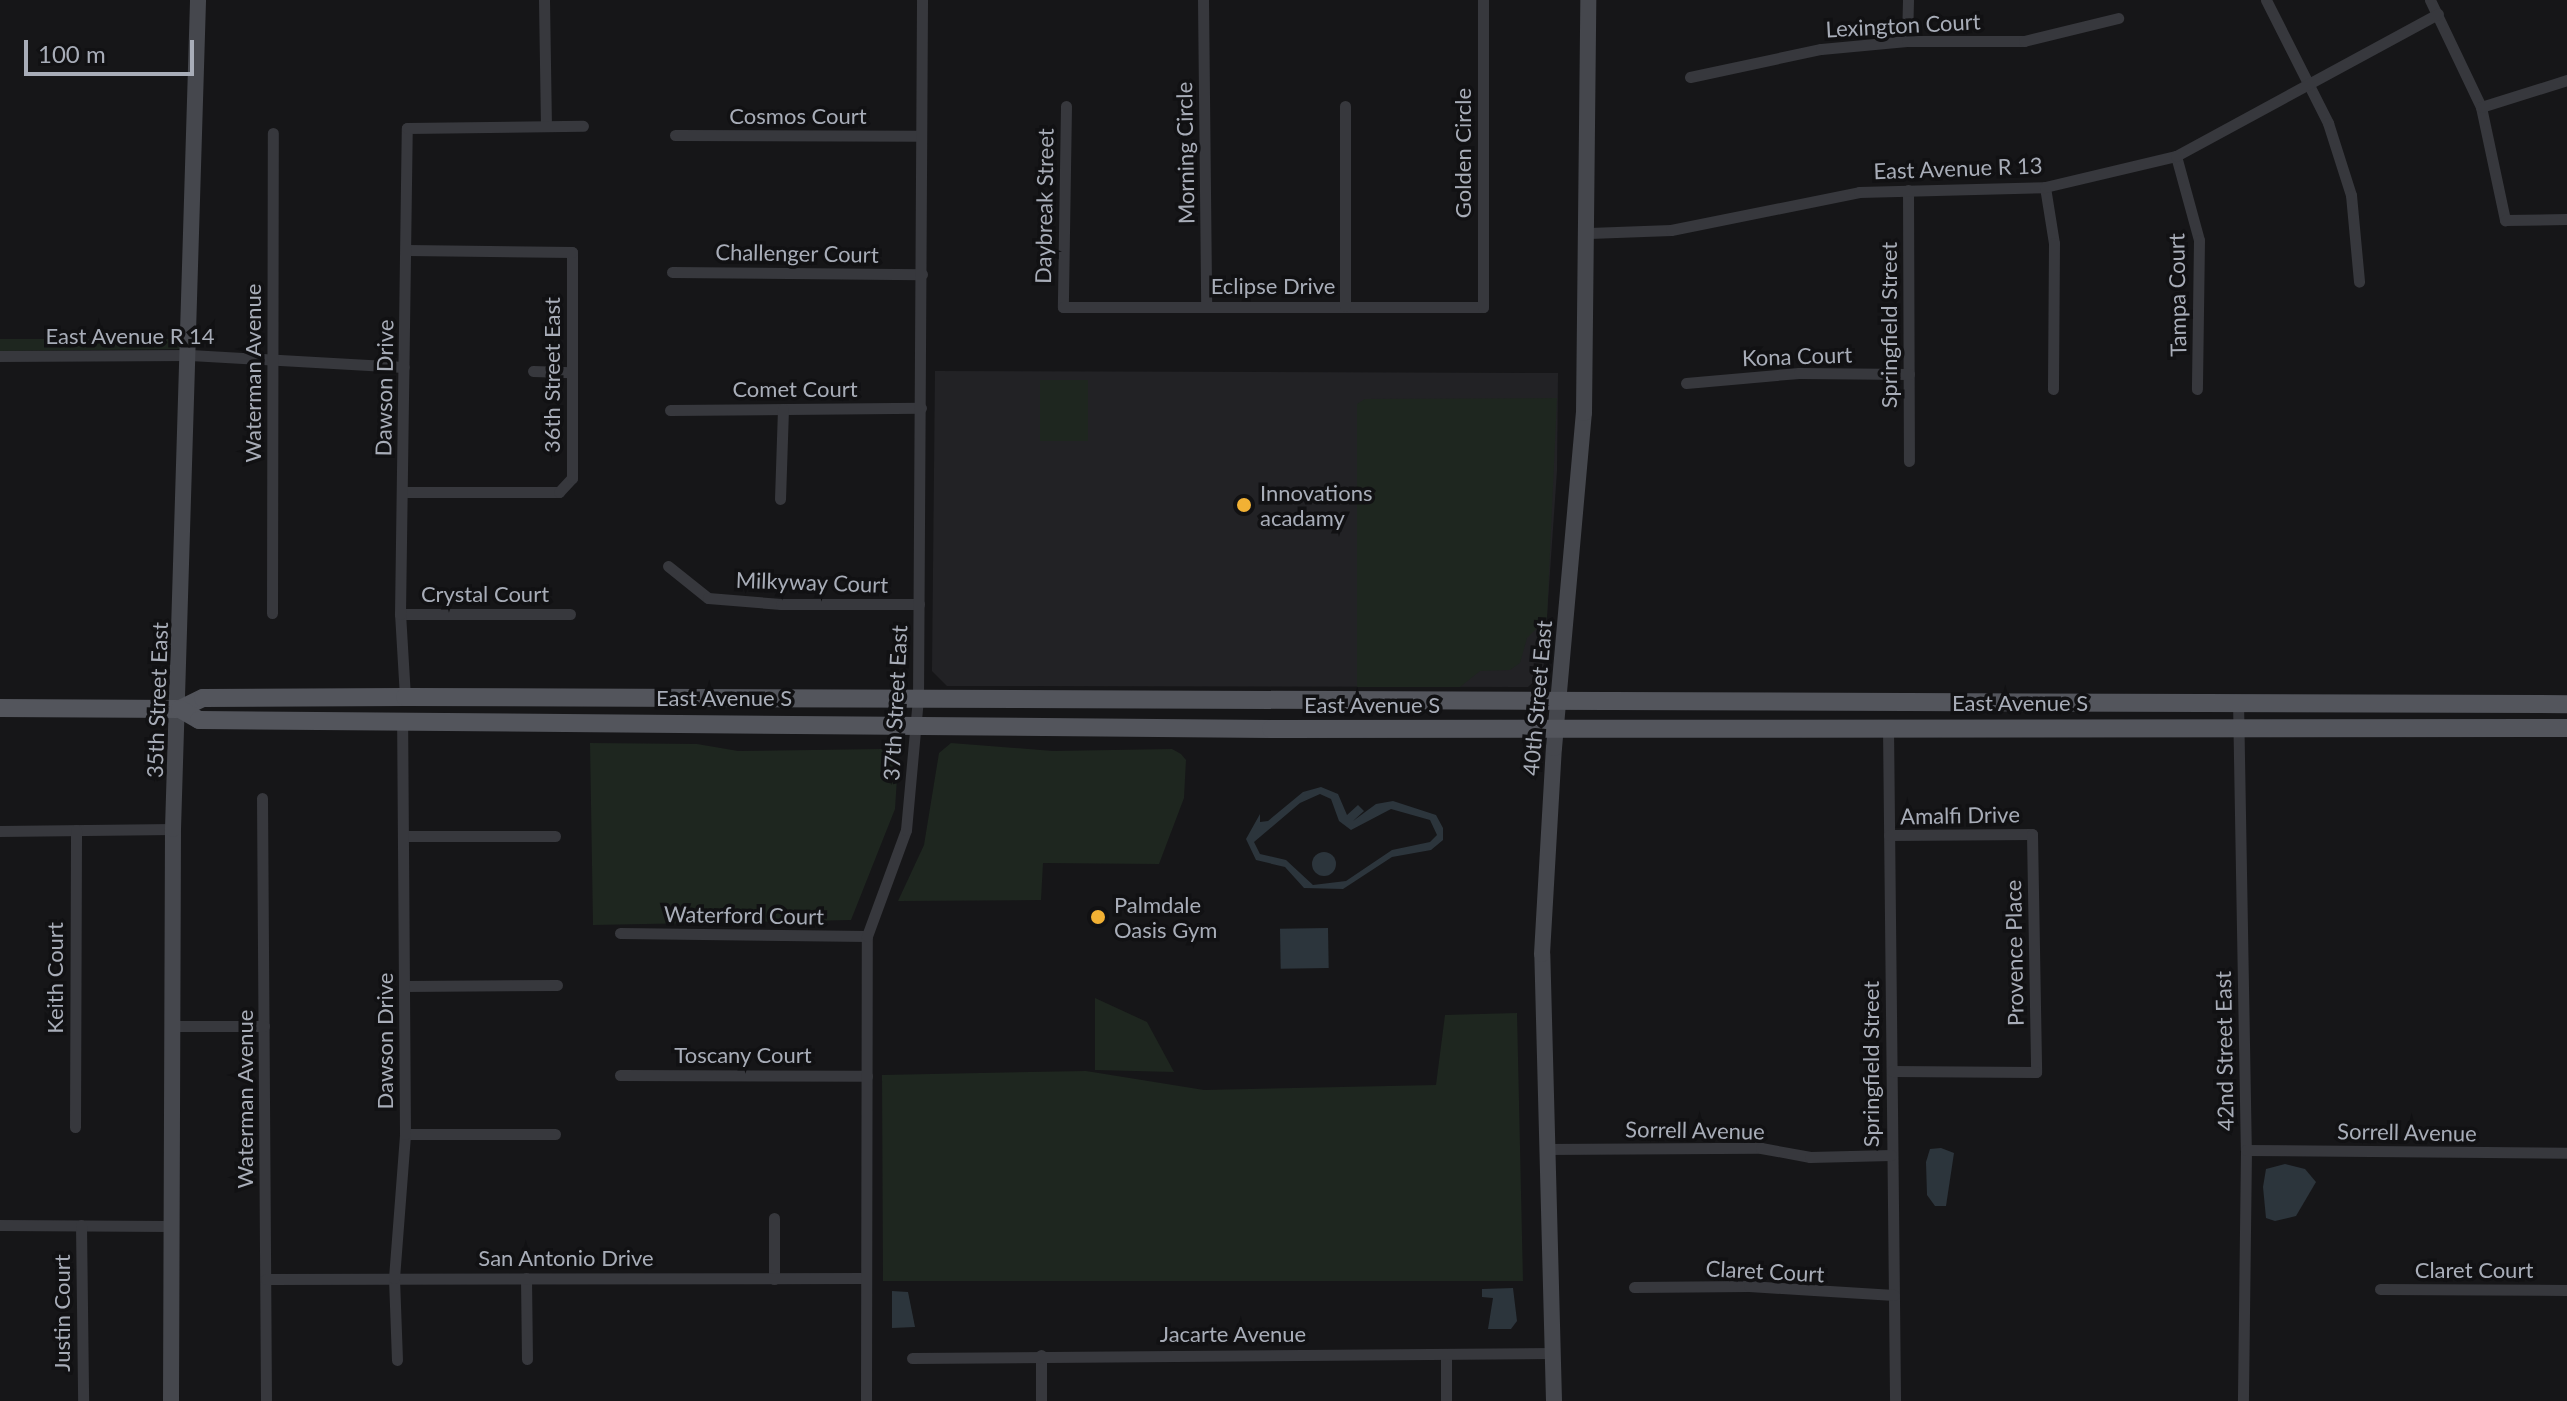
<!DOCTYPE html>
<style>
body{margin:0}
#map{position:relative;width:2567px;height:1401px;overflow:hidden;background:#161618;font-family:Lato,sans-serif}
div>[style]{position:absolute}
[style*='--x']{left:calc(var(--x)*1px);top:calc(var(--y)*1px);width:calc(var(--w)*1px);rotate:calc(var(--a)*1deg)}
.built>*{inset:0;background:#222225}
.green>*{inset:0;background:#1e261f;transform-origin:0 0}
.water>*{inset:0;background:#2c353c;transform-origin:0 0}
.round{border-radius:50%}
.street>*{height:11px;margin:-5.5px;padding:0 5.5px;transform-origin:5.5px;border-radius:5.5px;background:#37383d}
.secondary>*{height:16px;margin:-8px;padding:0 8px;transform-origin:8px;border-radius:8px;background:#45474d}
.primary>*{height:18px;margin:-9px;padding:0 9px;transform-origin:9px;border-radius:9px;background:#53555c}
.dots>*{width:22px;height:22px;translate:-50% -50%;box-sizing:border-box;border:4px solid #111113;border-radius:50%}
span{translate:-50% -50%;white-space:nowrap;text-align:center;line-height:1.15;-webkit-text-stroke:7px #111113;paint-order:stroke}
.street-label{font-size:22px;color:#a8adb8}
.poi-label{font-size:22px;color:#a8adb8}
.left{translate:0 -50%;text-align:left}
.scale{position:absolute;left:24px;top:40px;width:170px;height:36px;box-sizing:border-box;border:4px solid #a8adb8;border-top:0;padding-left:10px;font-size:24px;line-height:28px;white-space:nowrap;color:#a8adb8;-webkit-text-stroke:6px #111113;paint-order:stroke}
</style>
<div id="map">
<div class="built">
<i style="clip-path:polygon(935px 371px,1558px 373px,1557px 471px,1543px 673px,1528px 687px,947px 686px,932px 671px)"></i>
</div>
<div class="green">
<i style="clip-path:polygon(0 339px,183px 339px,183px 349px,0 351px)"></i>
<i style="left:1088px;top:380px;width:61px;height:48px;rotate:90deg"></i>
<i style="clip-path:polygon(1557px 398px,1547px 618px,1527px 638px,1520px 663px,1510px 670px,1480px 671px,1460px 687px,1357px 687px,1357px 404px,1365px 399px)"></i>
<i style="clip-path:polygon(590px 743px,697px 744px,738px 751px,881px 749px,898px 763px,895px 809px,851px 920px,593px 925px)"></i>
<i style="clip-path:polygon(951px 743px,1053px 751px,1172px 749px,1181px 754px,1186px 760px,1184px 798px,1159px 864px,1043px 863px,1041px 900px,898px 901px,924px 845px,939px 753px)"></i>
<i style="clip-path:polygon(1095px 998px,1147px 1022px,1174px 1072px,1095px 1070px)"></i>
<i style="clip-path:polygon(1517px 1013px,1523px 1281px,883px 1281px,882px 1075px,1086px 1071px,1204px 1090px,1436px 1085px,1445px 1015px)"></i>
</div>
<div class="water">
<i style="clip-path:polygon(evenodd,1321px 787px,1338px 794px,1347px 815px,1358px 805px,1364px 811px,1353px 821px,1376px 804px,1393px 801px,1436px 815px,1443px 828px,1443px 840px,1431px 850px,1392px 857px,1343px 889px,1304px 888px,1285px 867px,1256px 860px,1246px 839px,1260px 814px,1260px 822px,1268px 821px,1303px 792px,1321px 787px,1320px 794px,1331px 799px,1339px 821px,1351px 830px,1391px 809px,1430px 820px,1437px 835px,1430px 842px,1392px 850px,1346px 881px,1313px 885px,1286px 860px,1260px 854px,1254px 842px,1300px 803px,1320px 794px)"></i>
<i class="round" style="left:1312px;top:852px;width:24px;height:24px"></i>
<i style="left:1328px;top:928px;width:40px;height:48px;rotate:89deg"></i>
<i style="clip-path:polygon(1941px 1148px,1954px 1153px,1946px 1206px,1935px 1206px,1927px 1195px,1926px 1162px,1930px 1149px)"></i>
<i style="clip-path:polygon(2285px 1164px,2305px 1169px,2316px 1182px,2296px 1216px,2275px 1221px,2266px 1218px,2263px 1187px,2266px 1169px)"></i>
<i style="clip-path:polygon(1513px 1288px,1517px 1321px,1511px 1329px,1488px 1329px,1493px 1298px,1482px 1297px,1482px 1289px)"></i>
<i style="clip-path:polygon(892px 1291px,908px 1292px,915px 1327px,892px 1328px)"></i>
</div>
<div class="street">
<i style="--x:544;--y:0;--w:126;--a:89.1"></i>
<i style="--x:1203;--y:0;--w:306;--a:89.4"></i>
<i style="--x:2266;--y:0;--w:138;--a:63.2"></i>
<i style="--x:2328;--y:123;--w:76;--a:72.3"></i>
<i style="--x:2351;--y:195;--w:87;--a:84.7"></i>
<i style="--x:2430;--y:0;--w:119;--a:64.5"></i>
<i style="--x:2481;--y:107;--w:116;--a:78"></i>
<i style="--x:2505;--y:220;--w:62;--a:-0.9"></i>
<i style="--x:1907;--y:41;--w:41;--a:-88.6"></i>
<i style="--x:1690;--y:77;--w:134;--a:-12.1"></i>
<i style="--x:1821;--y:49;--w:86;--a:-5.3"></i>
<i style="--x:1907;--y:41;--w:117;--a:0"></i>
<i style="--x:2024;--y:41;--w:97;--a:-13.7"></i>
<i style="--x:1066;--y:106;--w:201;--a:90.9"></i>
<i style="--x:1063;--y:307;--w:420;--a:0"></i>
<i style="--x:1483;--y:307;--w:307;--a:-90"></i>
<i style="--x:1345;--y:106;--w:200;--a:90"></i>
<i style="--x:2481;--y:107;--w:90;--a:-17.4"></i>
<i style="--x:675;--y:135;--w:246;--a:0.2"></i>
<i style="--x:2176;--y:156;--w:87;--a:74.7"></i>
<i style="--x:2199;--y:240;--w:149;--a:90.8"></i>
<i style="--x:2045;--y:187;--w:57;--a:80.9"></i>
<i style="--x:2054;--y:243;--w:146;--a:90.4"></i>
<i style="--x:1908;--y:190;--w:271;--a:89.8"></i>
<i style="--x:1589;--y:233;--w:82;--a:-2.1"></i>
<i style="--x:1671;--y:230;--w:192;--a:-11.4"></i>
<i style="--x:1859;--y:192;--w:186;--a:-1.5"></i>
<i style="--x:2045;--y:187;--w:135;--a:-13.3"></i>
<i style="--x:2176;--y:156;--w:298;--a:-28.5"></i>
<i style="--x:672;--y:272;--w:250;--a:0.5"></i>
<i style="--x:0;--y:356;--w:190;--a:-0.3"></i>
<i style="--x:190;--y:355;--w:214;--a:3.2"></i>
<i style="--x:533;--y:371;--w:38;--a:2"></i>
<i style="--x:1686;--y:383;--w:113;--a:-5.1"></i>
<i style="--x:1799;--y:373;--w:110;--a:0.5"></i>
<i style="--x:670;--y:410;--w:251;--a:-0.5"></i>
<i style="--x:403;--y:492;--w:156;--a:0"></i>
<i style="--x:559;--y:492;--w:19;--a:-47"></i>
<i style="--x:572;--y:478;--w:226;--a:-90"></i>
<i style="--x:572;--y:252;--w:165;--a:-179.3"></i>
<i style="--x:780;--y:499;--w:90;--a:-88.1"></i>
<i style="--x:668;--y:566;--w:51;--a:38.7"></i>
<i style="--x:708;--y:598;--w:73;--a:4.7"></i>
<i style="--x:781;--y:604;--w:138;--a:0"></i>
<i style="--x:272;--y:613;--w:480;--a:-89.9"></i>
<i style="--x:400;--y:614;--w:170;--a:0"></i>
<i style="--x:405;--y:697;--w:83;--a:-93.4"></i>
<i style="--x:400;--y:614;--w:486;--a:-89.2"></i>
<i style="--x:407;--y:128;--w:176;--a:-0.7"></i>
<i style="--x:2238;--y:700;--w:450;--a:89"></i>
<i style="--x:2246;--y:1150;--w:251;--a:90.7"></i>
<i style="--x:1888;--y:727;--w:674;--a:89.4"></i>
<i style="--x:262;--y:798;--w:603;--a:89.62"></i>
<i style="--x:0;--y:831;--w:173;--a:-0.7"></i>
<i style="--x:1889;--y:835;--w:143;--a:-0.4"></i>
<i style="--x:2032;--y:834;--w:238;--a:89"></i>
<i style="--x:2036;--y:1072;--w:144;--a:-179.6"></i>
<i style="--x:404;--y:836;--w:151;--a:0"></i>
<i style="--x:620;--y:933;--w:247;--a:0.7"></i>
<i style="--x:404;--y:986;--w:153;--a:-0.4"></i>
<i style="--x:172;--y:1026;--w:92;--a:0"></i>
<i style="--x:620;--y:1075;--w:247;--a:0.2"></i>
<i style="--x:75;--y:1127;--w:297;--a:-89.8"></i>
<i style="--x:405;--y:1134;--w:150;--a:0"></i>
<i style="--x:1545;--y:1149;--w:216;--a:-0.3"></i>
<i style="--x:1761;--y:1148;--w:50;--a:10.4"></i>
<i style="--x:1810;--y:1157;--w:81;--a:-1.4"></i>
<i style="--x:2246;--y:1150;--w:321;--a:0.5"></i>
<i style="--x:774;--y:1218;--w:61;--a:90"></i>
<i style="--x:0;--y:1225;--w:169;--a:0.3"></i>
<i style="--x:81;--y:1225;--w:176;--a:89.3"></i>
<i style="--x:526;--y:1278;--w:81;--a:89.3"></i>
<i style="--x:266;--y:1279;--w:600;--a:-0.1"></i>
<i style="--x:1634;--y:1287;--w:115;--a:-0.5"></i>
<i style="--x:1749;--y:1286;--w:145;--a:3.6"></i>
<i style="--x:2380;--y:1289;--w:187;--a:0.3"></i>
<i style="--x:1446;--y:1354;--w:47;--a:90"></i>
<i style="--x:1041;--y:1355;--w:46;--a:90"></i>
<i style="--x:912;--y:1358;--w:641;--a:-0.45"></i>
<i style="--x:397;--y:1360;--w:82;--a:-92.1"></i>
<i style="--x:394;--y:1278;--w:144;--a:-85.6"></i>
<i style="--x:405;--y:1134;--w:413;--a:-90.4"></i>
<i style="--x:866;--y:1401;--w:465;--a:-89.9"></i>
<i style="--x:867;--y:936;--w:113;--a:-69.8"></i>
<i style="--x:906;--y:830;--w:132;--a:-84.8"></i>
<i style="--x:918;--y:699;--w:699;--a:-89.67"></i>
</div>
<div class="secondary">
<i style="--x:171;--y:1401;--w:572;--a:-89.8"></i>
<i style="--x:173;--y:829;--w:829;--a:-88.27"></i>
<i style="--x:1554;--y:1401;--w:447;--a:-91.5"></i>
<i style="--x:1542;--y:954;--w:206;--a:-86.7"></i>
<i style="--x:1554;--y:748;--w:336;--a:-84.9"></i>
<i style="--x:1584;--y:413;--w:413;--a:-89.4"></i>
</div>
<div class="primary">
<i style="--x:0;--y:708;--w:180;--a:0.3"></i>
<i style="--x:180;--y:709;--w:25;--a:-26"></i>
<i style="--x:203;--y:698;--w:202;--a:-0.3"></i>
<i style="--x:405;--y:697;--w:2162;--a:0.19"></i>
<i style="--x:180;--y:709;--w:22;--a:30"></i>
<i style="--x:199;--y:720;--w:1072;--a:0.48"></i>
<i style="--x:1271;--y:729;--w:1296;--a:-0.04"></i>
</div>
<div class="dots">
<i style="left:1244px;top:505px;background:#f2b134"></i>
<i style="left:1098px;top:917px;background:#f2b134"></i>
</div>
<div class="street-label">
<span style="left:1903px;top:25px;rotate:-3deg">Lexington Court</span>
<span style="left:798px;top:116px">Cosmos Court</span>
<span style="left:1185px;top:153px;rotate:-91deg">Morning Circle</span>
<span style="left:1463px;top:153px;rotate:-90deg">Golden Circle</span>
<span style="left:1958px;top:168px;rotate:-2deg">East Avenue R 13</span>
<span style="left:1044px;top:206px;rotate:-89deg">Daybreak Street</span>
<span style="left:797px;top:253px;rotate:1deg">Challenger Court</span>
<span style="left:1273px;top:286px">Eclipse Drive</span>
<span style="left:2177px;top:295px;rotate:-91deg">Tampa Court</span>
<span style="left:1889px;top:325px;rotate:-90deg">Springfield Street</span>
<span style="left:130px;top:336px">East Avenue R 14</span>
<span style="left:1797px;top:356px;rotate:-2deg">Kona Court</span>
<span style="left:253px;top:373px;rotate:-90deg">Waterman Avenue</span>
<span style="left:552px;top:375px;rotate:-90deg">36th Street East</span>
<span style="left:384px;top:388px;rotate:-89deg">Dawson Drive</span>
<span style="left:795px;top:389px">Comet Court</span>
<span style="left:812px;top:582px;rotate:2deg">Milkyway Court</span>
<span style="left:485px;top:594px">Crystal Court</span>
<span style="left:724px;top:698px">East Avenue S</span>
<span style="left:1537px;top:698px;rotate:-85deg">40th Street East</span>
<span style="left:157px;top:700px;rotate:-88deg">35th Street East</span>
<span style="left:895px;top:703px;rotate:-87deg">37th Street East</span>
<span style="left:2020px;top:703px">East Avenue S</span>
<span style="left:1372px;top:705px">East Avenue S</span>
<span style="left:1960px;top:815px;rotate:-1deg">Amalfi Drive</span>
<span style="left:744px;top:915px;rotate:1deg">Waterford Court</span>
<span style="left:2014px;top:953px;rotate:-91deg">Provence Place</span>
<span style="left:55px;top:978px;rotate:-90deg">Keith Court</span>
<span style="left:385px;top:1041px;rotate:-90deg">Dawson Drive</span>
<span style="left:2224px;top:1051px;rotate:-91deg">42nd Street East</span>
<span style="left:743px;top:1055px">Toscany Court</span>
<span style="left:1871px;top:1064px;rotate:-90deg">Springfield Street</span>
<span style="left:245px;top:1099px;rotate:-90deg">Waterman Avenue</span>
<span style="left:1695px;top:1130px;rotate:1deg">Sorrell Avenue</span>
<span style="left:2407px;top:1132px;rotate:1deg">Sorrell Avenue</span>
<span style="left:566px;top:1258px">San Antonio Drive</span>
<span style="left:2474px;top:1270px">Claret Court</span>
<span style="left:1765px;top:1271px;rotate:3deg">Claret Court</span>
<span style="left:62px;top:1313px;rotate:-90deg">Justin Court</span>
<span style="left:1233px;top:1334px">Jacarte Avenue</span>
</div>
<div class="poi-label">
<span class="left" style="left:1260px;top:505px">Innovations<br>acadamy</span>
<span class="left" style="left:1114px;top:917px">Palmdale<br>Oasis Gym</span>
</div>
<div class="scale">100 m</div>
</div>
